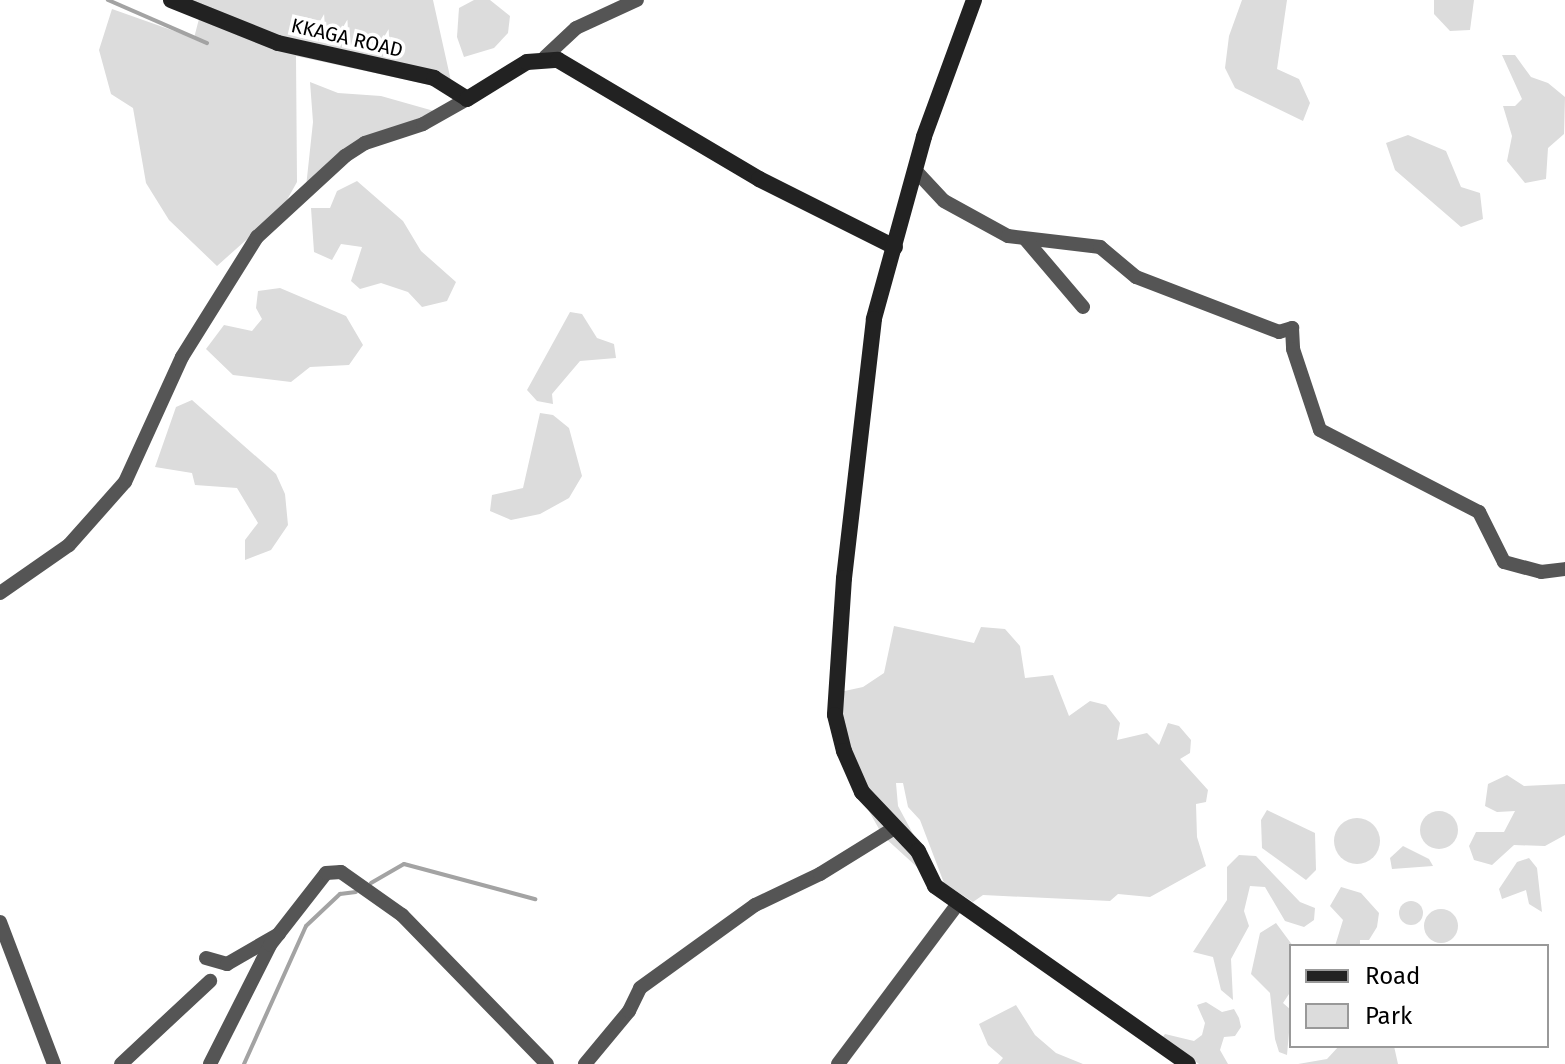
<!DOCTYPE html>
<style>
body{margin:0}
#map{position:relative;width:1565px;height:1064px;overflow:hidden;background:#fff;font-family:"Fira Sans",sans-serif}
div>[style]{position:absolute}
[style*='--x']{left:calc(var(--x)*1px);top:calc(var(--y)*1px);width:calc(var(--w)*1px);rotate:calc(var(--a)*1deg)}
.green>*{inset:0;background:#dcdcdc}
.round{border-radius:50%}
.stream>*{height:4px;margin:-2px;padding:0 2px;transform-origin:2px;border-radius:2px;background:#a3a3a3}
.street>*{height:14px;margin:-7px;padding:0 7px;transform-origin:7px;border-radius:7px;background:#555}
.secondary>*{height:16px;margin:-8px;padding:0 8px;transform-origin:8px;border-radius:8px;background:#222}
span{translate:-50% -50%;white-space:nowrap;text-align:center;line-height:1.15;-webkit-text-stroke:7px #fff;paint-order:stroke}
.street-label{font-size:20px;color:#000}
.legend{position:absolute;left:1289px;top:944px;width:260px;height:104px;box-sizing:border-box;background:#fff;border:2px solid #999;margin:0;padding:10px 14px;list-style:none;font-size:24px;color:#000}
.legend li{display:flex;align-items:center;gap:16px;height:40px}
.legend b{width:40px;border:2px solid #999}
</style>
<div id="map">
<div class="green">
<i style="clip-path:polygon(166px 0,433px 0,453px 90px,296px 56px,297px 182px,283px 207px,217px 266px,169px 220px,146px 183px,133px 108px,111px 94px,99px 50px,112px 9px,194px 38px,200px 15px)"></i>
<i style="clip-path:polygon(474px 0,490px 0,510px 16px,508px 33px,494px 48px,464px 57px,457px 37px,459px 8px)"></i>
<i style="clip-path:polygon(1242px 0,1287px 0,1277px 69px,1299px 79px,1310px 103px,1303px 121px,1235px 88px,1225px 68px,1229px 36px)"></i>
<i style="clip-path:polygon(1434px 0,1474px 0,1470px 30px,1450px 31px,1434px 14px)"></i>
<i style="clip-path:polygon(1502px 55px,1515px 55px,1531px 77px,1548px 83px,1565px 97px,1564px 134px,1548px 148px,1546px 179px,1525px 183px,1507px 161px,1512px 136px,1503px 106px,1515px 106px,1522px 99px)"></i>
<i style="clip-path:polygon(310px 82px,338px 93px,381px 96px,434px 111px,376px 138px,306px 187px,313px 122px)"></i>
<i style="clip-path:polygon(1408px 135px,1446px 151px,1461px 187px,1480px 193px,1483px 219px,1461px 227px,1395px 170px,1386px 143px)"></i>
<i style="clip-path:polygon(357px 181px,403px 221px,421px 251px,456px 282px,447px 301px,422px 307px,408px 292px,381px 283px,360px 289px,351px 281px,362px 247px,341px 244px,332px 260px,314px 252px,311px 208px,330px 208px,337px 191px)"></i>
<i style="clip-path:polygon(280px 288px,346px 316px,363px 345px,349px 365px,310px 367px,291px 382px,233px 375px,206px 349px,224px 325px,252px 331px,262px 319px,256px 308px,258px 291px)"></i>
<i style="clip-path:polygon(570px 312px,582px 314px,597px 338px,614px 344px,616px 358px,580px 361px,552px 394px,553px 404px,537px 401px,527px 390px)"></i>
<i style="clip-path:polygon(192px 400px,276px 474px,285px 494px,288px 525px,271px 550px,245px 560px,245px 540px,258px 523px,237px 488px,195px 485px,192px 473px,155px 467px,176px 407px)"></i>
<i style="clip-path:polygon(540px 413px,553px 415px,569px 428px,582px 476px,569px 498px,540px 514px,511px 520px,490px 511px,492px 495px,523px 488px)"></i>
<i style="clip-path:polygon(894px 626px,974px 643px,981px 627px,1005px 629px,1020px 646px,1025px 678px,1053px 675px,1069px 716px,1090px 701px,1106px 705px,1120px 723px,1117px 740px,1147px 733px,1159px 745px,1168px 723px,1179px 726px,1191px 740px,1190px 753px,1180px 759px,1208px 790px,1206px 802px,1196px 804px,1197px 837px,1206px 866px,1150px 897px,1118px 894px,1110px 901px,983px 895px,973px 902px,944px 883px,920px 820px,908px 807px,903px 783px,896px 783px,898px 806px,932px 869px,917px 867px,883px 836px,848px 774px,840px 692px,863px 687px,884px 673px)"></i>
<i style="clip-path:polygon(1507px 775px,1524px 786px,1565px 784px,1565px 835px,1545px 846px,1514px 845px,1492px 865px,1474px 860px,1469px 846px,1476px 832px,1504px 832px,1515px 811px,1497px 812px,1485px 806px,1488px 784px)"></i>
<i style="clip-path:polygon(1267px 810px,1315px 833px,1316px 870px,1306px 880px,1262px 848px,1261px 820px)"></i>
<i class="round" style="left:1420px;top:811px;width:38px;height:38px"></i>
<i class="round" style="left:1334px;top:818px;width:46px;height:46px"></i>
<i style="clip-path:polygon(1403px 846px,1429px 859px,1433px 866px,1392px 869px,1390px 858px)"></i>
<i style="clip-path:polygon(1239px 855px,1256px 856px,1300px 902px,1315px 908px,1314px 920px,1304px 927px,1285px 921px,1265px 887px,1250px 886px,1244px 911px,1249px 926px,1231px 959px,1233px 1000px,1221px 990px,1213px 957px,1193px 952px,1227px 900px,1227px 867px)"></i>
<i style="clip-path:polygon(1529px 858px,1537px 868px,1542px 912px,1529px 904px,1526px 890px,1502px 899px,1499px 889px,1517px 862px)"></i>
<i style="clip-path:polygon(1341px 887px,1361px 893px,1379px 913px,1377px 927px,1369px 940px,1360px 940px,1360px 946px,1335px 946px,1343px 920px,1330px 906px)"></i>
<i class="round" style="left:1399px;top:901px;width:24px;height:24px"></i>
<i class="round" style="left:1424px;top:909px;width:34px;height:34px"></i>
<i style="clip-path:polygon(1276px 923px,1293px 946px,1291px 991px,1283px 1003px,1291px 1010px,1287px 1055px,1279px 1052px,1275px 1039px,1270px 993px,1251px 974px,1260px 933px)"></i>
<i style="clip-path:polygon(1206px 1002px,1222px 1012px,1234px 1009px,1239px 1018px,1241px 1027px,1235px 1036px,1224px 1037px,1220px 1050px,1228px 1064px,1199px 1064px,1162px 1038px,1165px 1034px,1194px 1041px,1202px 1035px,1205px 1023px,1197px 1005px)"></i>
<i style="clip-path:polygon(1016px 1005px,1035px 1035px,1056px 1053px,1083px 1064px,998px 1064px,1003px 1058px,988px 1045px,979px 1024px)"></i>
<i style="clip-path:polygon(1339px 1046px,1394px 1046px,1398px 1064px,1298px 1064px,1327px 1059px)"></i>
</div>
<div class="stream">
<i style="--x:108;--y:0;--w:108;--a:23.5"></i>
<i style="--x:371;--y:883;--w:38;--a:-30"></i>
<i style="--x:404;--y:864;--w:136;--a:15"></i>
<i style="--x:244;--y:1064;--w:151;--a:-65.8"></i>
<i style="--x:306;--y:926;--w:47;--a:-43.3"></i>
<i style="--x:340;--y:894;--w:16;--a:-7"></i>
</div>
<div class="street">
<i style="--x:545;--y:57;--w:42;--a:-43.1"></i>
<i style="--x:576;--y:28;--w:67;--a:-24.7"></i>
<i style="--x:915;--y:170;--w:42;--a:46.9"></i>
<i style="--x:944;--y:201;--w:73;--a:28.7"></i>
<i style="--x:1008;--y:236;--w:93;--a:6.8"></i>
<i style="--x:1100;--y:247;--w:47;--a:39.8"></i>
<i style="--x:1136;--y:277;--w:153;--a:21"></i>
<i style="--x:1279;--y:332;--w:14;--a:-17"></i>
<i style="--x:1292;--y:328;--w:21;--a:87"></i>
<i style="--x:1293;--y:349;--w:85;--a:71.6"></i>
<i style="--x:1320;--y:430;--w:179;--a:27.3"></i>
<i style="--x:1479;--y:512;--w:56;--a:63.4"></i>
<i style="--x:1504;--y:562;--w:38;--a:15"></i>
<i style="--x:1541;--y:572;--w:24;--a:-7"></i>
<i style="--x:1026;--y:240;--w:88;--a:49.6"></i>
<i style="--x:0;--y:593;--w:84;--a:-34.8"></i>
<i style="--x:69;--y:545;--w:84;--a:-48.4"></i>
<i style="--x:125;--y:482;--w:137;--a:-65.5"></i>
<i style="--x:182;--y:357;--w:142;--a:-58"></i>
<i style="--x:257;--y:237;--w:120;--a:-42.6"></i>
<i style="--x:345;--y:156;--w:24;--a:-33"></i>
<i style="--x:365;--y:143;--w:61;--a:-18.1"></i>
<i style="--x:423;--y:124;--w:51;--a:-29.6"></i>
<i style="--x:0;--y:922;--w:152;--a:69.2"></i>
<i style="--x:206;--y:958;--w:22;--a:16"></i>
<i style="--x:227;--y:964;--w:60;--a:-30"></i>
<i style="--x:121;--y:1064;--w:122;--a:-43"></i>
<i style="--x:210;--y:1064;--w:133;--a:-63.2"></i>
<i style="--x:270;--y:945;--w:91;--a:-52.1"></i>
<i style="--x:326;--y:873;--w:15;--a:-4"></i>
<i style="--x:341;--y:872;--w:75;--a:35.2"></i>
<i style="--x:402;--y:915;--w:208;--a:45.8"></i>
<i style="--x:585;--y:1064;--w:69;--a:-50.3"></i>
<i style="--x:629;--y:1011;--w:25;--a:-64"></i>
<i style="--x:640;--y:988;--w:142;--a:-35.8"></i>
<i style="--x:755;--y:905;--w:72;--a:-25.5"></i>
<i style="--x:820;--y:874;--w:86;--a:-31.7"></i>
<i style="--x:838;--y:1064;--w:202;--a:-53.2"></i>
</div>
<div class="secondary">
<i style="--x:171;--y:0;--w:115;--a:21.9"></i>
<i style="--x:278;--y:43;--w:160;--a:12.6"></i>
<i style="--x:434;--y:78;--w:39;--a:32"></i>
<i style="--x:467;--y:99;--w:70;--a:-31.7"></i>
<i style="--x:527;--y:62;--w:31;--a:-4"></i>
<i style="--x:558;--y:60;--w:234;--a:30.6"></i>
<i style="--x:759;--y:179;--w:152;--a:26.6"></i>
<i style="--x:974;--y:0;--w:146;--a:110.1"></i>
<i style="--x:924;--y:137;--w:189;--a:105.4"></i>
<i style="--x:874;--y:319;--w:261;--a:96.6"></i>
<i style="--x:844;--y:578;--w:137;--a:93.8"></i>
<i style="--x:835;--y:715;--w:37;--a:76"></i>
<i style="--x:844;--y:751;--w:45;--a:66.3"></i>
<i style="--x:862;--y:792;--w:81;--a:46.5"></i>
<i style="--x:918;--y:851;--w:39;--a:64"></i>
<i style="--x:935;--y:886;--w:309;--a:35.1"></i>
</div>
<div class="street-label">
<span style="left:347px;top:38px;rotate:13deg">KKAGA ROAD</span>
</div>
<ul class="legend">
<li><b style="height:10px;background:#222"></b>Road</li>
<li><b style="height:22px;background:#dcdcdc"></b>Park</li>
</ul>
</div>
